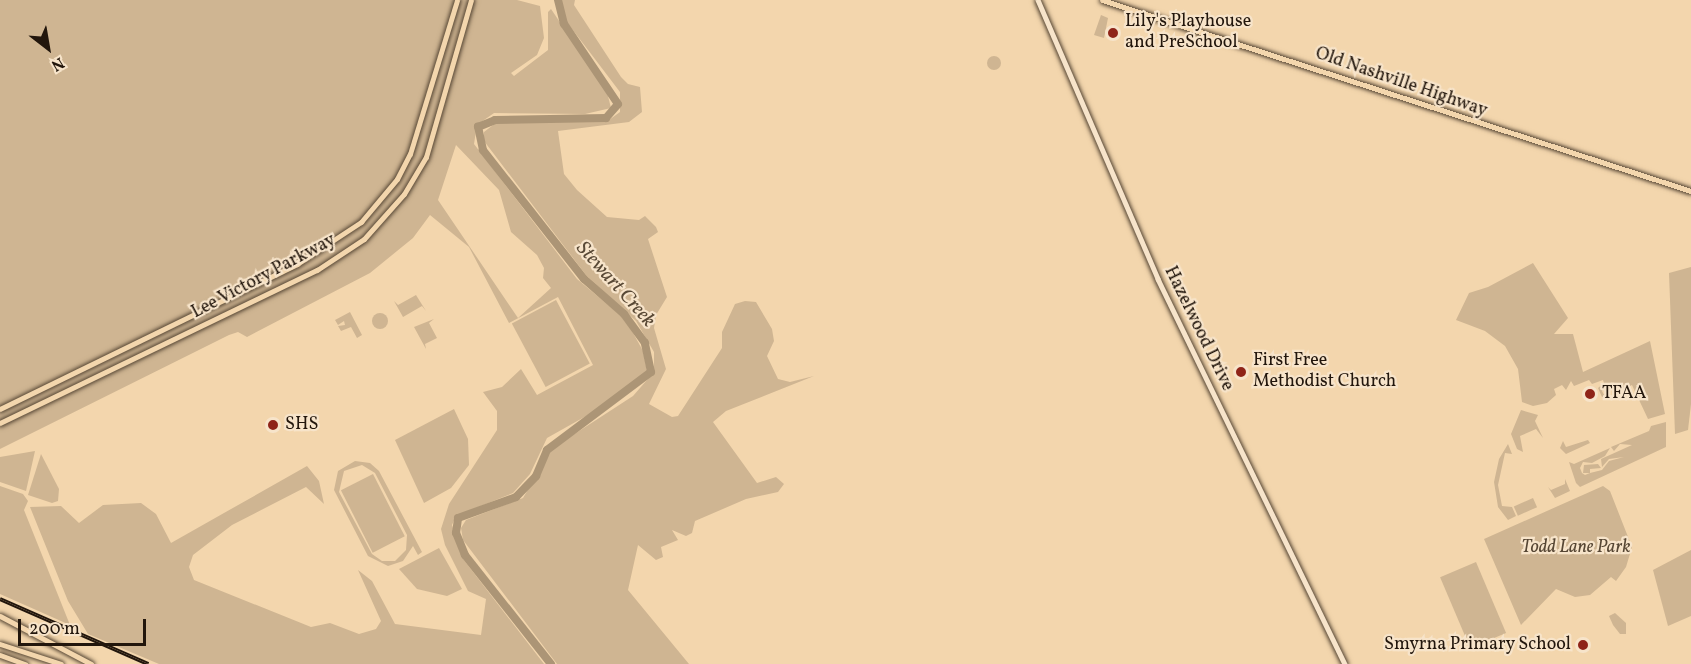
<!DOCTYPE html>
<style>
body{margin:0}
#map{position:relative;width:1691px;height:664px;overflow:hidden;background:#f3d6ad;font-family:Vollkorn,serif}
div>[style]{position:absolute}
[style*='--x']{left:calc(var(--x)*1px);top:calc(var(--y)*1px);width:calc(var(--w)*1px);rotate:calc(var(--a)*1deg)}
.green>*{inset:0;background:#cfb592;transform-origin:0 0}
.round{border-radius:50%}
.river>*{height:8px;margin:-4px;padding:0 4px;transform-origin:4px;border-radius:4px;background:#ac9576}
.roads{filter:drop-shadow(0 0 2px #564634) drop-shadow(0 0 2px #564634)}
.minor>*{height:4.5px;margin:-2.25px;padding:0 2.25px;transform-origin:2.25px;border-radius:2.25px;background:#f7e4ca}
.major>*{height:5px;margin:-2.5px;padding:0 2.5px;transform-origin:2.5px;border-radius:2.5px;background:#f3d6ad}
.rail>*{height:4px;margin-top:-2px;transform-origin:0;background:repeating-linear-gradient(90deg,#f7e4ca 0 4.5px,#22160c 0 9px);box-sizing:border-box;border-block:2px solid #22160c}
.dots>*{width:16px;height:16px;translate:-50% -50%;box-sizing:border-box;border:3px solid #f7e4ca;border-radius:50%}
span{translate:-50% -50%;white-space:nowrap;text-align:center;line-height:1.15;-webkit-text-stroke:4.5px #f7e4ca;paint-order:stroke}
.poi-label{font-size:18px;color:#22160c}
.left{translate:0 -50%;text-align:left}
.right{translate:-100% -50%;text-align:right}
.street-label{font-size:18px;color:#22160c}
.park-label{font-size:18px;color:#564634;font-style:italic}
.water-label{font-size:20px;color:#594936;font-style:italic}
.north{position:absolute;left:18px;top:18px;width:60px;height:60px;-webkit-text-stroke:4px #f7e4ca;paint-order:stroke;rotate:149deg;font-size:16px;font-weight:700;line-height:24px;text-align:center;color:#22160c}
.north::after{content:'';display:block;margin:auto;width:21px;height:27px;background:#22160c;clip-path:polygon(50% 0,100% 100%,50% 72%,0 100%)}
.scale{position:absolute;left:18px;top:619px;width:128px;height:27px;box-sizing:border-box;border:3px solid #22160c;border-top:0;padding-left:8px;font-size:18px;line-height:21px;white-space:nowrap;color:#22160c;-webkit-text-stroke:4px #f7e4ca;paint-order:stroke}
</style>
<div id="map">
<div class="green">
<i style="clip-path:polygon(evenodd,0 0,517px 0,540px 6px,544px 38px,537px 55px,511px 73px,514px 76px,548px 50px,548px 12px,551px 9px,607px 92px,611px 108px,585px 114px,494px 113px,477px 125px,474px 144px,577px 279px,620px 315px,632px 331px,643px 351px,647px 371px,611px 402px,547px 438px,530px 474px,513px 493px,456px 516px,452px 525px,463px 559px,544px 664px,159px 664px,88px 634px,68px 601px,30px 507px,61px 506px,79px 523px,103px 505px,141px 503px,156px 514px,171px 543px,307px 466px,319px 481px,324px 504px,306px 487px,232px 525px,193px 555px,189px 567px,194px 580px,311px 627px,330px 623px,359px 634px,376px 629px,381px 621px,358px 570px,372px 581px,395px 624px,481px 635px,486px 599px,468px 591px,445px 545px,441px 529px,449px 504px,497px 430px,497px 411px,483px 392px,502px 387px,521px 369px,537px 395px,593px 365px,558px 297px,509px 323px,469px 247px,430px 215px,413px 238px,370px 273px,247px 337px,238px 332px,229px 335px,0 449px,0 0,456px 145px,499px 190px,511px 232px,537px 255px,544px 268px,543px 278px,551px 288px,518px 318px,438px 200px,456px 145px)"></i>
<i style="clip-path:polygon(561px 0,575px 0,574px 5px,621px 77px,628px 84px,640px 87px,642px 112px,629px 122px,558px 131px,564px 174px,577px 190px,607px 217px,639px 220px,645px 216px,656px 227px,658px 232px,648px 239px,667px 297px,656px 315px,654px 328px,666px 369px,649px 404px,672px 417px,678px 416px,722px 348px,722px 332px,735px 304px,745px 301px,756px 302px,772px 329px,774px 341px,767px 356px,778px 379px,790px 382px,814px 376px,726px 411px,713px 422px,757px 483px,776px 477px,784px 484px,778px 492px,746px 499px,695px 521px,692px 533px,686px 536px,672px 530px,678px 540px,661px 547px,663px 557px,656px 560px,638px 545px,628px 590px,689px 664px,557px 664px,463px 540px,461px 528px,466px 520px,523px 498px,553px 448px,633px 396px,654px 372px,654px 352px,636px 321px,586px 275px,484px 141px,484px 132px,497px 122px,584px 122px,609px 120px,620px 112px,620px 92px,566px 21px)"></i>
<i style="clip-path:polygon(1101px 15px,1108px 18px,1104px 38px,1094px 35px)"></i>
<i class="round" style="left:987px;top:56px;width:14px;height:14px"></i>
<i style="clip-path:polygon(1533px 263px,1568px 318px,1554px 334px,1573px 334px,1583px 372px,1650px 341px,1665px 414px,1648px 419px,1632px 385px,1605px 399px,1617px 392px,1616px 385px,1610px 387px,1610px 393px,1608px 388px,1602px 391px,1604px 395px,1609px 394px,1602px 397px,1598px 388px,1604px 383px,1603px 380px,1592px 384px,1589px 380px,1574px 386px,1571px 381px,1566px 390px,1562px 385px,1554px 389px,1556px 395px,1547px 403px,1533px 406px,1522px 402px,1518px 369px,1505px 346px,1485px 331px,1456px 320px,1469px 293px,1488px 287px)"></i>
<i style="clip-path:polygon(1691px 267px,1691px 404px,1688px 430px,1675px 434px,1669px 273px)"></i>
<i style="clip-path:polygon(416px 295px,426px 311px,422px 306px,403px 317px,394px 301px,398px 305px)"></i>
<i style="left:556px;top:300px;width:72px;height:50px;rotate:62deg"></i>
<i style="clip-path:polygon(350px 312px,362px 335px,357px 338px,351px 327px,341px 331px,338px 326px,345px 325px,344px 321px,338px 325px,335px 320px)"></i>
<i class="round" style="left:372px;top:313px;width:16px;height:16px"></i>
<i style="clip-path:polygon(434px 319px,429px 323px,437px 338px,425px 344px,426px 349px,414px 327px)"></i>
<i style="clip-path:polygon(454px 409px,468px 439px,469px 465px,451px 488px,424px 503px,395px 440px)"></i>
<i style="clip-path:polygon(1521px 410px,1538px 415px,1535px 421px,1543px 438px,1536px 429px,1520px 436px,1523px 452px,1517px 449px,1511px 434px)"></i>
<i style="clip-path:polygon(1666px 422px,1666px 447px,1580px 487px,1576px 483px,1569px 462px,1574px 464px,1610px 448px,1605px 456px,1592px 463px,1583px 462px,1580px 468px,1582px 473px,1585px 475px,1590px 473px,1583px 473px,1584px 465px,1598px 464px,1601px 468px,1590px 469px,1590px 473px,1602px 470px,1609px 461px,1624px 457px,1609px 459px,1602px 467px,1601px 459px,1632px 445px,1620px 444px,1614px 451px,1611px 447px,1649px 431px,1651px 426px)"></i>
<i style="clip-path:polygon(1588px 440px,1590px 443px,1566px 454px,1560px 448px,1563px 441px,1566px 447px)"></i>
<i style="clip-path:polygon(1508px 444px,1512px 454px,1505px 453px,1498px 485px,1502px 506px,1512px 507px,1516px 516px,1508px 520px,1498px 507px,1494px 482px,1499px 459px)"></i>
<i style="clip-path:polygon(35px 451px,26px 491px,0 482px,0 457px)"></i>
<i style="clip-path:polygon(41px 454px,59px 489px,58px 501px,52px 503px,28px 495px)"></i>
<i style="clip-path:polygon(evenodd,355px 461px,370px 463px,379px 471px,422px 552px,418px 555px,413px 546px,403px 561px,388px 566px,368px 556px,334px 490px,338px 471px,355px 461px,362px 465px,375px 473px,407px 535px,406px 550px,395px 561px,382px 561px,372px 554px,339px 492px,344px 471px,362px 465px)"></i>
<i style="left:373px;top:474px;width:70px;height:36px;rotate:63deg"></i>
<i style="clip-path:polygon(1565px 479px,1570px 491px,1555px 498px,1548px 487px,1551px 490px,1565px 484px)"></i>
<i style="clip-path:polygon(0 486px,23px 494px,28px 501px,24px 510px,70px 625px,0 594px)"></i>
<i style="clip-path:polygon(1603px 486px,1610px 491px,1632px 547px,1626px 567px,1616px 581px,1611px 577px,1590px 595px,1575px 597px,1556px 589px,1521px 625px,1484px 539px)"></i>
<i style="left:1533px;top:498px;width:10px;height:21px;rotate:66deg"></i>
<i style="clip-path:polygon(439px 548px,462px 589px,447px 596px,417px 589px,399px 569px)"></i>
<i style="clip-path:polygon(1691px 550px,1691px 616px,1668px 626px,1653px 570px)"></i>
<i style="left:1476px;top:562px;width:77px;height:39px;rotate:67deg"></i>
<i style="clip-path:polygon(1615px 613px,1626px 623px,1626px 634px,1620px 634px,1613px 625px,1609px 616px)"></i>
</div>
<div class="river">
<i style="--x:551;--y:664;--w:139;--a:-128.3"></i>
<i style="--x:465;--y:555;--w:24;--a:-112"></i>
<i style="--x:456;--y:533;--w:15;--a:-82"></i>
<i style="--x:458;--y:518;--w:62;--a:-19.9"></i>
<i style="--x:516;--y:497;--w:29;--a:-46"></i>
<i style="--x:536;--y:476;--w:28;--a:-67"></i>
<i style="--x:547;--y:450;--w:130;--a:-36.9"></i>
<i style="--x:651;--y:372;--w:30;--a:-102"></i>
<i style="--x:645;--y:343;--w:36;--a:-126"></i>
<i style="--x:624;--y:314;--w:53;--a:-138.8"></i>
<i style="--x:584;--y:279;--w:164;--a:-128.1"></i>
<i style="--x:483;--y:150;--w:24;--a:-102"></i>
<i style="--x:478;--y:127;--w:18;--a:-22"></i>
<i style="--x:495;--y:120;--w:111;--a:-1"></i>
<i style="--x:606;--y:118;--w:18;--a:-49"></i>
<i style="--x:618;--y:104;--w:97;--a:-124"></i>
<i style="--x:564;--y:24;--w:25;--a:-104"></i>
</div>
<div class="roads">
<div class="minor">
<i style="--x:1038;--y:0;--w:304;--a:66.7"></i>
<i style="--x:1158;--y:279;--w:428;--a:64.1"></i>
</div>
<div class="major">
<i style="--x:1102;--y:0;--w:619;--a:17.97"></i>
<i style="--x:0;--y:409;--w:331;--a:-26"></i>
<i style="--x:297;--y:264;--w:77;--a:-33.3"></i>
<i style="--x:361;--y:222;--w:56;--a:-50.1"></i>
<i style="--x:397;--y:179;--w:28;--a:-63"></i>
<i style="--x:410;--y:154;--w:161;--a:-73"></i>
<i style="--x:0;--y:423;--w:352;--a:-25.8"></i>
<i style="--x:317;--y:270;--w:56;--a:-33.4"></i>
<i style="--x:364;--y:239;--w:60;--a:-48.4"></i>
<i style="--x:404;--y:194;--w:43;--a:-59.3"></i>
<i style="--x:426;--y:157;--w:163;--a:-74"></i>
<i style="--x:0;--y:616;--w:103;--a:27.8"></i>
<i style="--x:0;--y:644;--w:64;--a:18.2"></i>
<i style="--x:0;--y:655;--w:27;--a:20"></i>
</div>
</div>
<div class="rail">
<i style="--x:0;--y:599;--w:162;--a:23.7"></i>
</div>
<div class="dots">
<i style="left:1113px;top:33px;background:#8f2418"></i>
<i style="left:1241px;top:372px;background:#8f2418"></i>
<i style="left:1590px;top:394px;background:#8f2418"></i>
<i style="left:273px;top:425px;background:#8f2418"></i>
<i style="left:1583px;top:645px;background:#8f2418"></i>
</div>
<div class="poi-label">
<span class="left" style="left:1125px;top:33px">Lily's Playhouse<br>and PreSchool</span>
<span class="left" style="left:1253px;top:372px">First Free<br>Methodist Church</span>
<span class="left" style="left:1602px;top:394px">TFAA</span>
<span class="left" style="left:285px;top:425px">SHS</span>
<span class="right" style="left:1571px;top:645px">Smyrna Primary School</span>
</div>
<div class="street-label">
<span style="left:1401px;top:83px;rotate:19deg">Old Nashville Highway</span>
<span style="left:264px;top:277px;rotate:-28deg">Lee Victory Parkway</span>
<span style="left:1198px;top:329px;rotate:64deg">Hazelwood Drive</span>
</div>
<div class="park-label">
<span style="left:1576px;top:548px">Todd Lane Park</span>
</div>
<div class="water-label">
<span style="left:615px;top:285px;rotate:48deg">Stewart Creek</span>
</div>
<div class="north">N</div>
<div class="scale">200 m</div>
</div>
